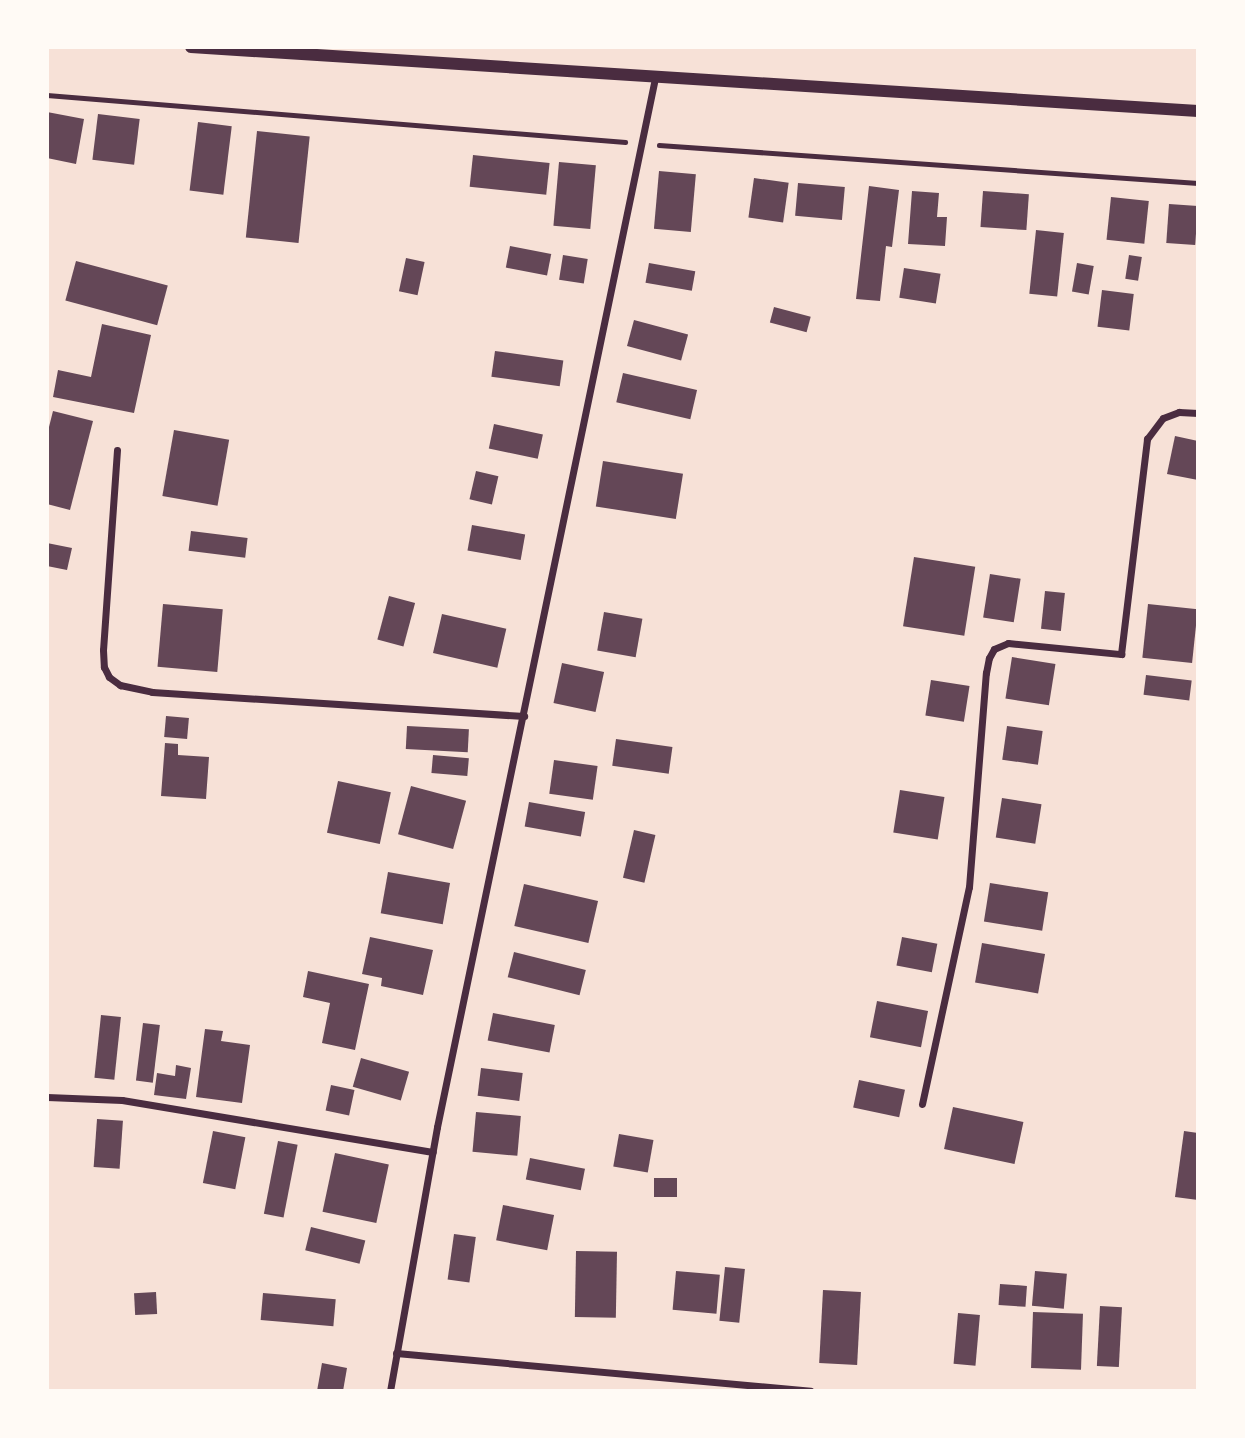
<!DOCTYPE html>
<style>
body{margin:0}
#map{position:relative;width:1245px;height:1438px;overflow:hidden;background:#f7e1d7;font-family:Spectral,serif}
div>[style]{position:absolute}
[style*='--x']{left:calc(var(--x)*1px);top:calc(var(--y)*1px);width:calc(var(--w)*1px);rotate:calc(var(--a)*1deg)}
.building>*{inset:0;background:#644757;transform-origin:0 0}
.path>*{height:4.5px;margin:-2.25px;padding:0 2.25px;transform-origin:2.25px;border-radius:2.25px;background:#4a2c40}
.minor>*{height:7px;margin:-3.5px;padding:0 3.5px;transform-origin:3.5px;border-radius:3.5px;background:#4a2c40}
.tertiary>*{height:12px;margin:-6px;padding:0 6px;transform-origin:6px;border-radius:6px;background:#4a2c40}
span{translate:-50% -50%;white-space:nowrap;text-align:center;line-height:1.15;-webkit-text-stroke:7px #fffaf5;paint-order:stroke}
.frame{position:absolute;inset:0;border:49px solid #fffaf5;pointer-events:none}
</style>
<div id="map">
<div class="building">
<i style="clip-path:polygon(47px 112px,84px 119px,76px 164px,47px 158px)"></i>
<i style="left:98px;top:114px;width:42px;height:46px;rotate:7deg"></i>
<i style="left:198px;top:122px;width:34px;height:69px;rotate:7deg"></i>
<i style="left:257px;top:131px;width:53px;height:107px;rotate:6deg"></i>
<i style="left:473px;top:155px;width:77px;height:32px;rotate:6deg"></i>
<i style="left:559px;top:162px;width:37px;height:64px;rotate:5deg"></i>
<i style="left:659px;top:171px;width:37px;height:58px;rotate:5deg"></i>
<i style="left:754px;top:178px;width:35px;height:40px;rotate:8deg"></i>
<i style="left:798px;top:183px;width:47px;height:33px;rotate:5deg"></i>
<i style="clip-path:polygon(869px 186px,899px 190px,892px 247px,886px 246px,880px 301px,856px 299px)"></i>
<i style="clip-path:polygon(912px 191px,939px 193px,937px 217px,947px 217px,945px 246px,908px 244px)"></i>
<i style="left:983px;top:191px;width:46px;height:36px;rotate:4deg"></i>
<i style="left:1111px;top:197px;width:38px;height:43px;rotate:6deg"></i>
<i style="left:1169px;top:204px;width:29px;height:39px;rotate:4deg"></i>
<i style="left:1036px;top:230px;width:28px;height:64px;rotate:6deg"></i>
<i style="left:510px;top:246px;width:42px;height:22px;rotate:11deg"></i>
<i style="left:563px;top:255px;width:25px;height:25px;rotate:9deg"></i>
<i style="left:1129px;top:255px;width:13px;height:24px;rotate:9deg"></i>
<i style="left:406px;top:258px;width:19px;height:34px;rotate:12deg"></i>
<i style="left:76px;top:261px;width:95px;height:41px;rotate:15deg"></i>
<i style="left:649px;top:263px;width:47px;height:20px;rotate:10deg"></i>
<i style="left:1077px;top:263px;width:17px;height:29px;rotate:10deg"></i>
<i style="left:904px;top:268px;width:37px;height:30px;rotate:9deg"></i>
<i style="left:1102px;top:290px;width:32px;height:37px;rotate:7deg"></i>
<i style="left:774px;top:307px;width:38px;height:16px;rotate:15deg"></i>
<i style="left:634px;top:320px;width:56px;height:27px;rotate:15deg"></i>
<i style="clip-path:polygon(102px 324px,151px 335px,134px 413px,53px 397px,58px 370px,91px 377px)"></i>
<i style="left:495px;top:351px;width:69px;height:26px;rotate:8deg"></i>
<i style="left:623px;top:373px;width:76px;height:30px;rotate:13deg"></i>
<i style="clip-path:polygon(53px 411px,93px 421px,70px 510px,47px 504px,47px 435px)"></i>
<i style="left:494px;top:424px;width:50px;height:25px;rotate:12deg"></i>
<i style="left:174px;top:430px;width:56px;height:67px;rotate:10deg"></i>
<i style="clip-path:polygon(1175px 436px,1198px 441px,1198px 480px,1167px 474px)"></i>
<i style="left:603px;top:461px;width:81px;height:46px;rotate:9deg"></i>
<i style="left:476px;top:471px;width:23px;height:29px;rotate:13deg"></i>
<i style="left:472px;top:525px;width:54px;height:26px;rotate:10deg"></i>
<i style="left:191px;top:531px;width:57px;height:20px;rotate:7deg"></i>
<i style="clip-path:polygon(47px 543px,72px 548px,67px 570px,47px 566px)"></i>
<i style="left:914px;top:557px;width:62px;height:70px;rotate:9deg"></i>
<i style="left:990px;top:574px;width:31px;height:44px;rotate:9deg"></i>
<i style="left:1045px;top:591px;width:20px;height:38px;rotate:6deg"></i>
<i style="left:389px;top:596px;width:27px;height:45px;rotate:15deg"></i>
<i style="left:163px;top:604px;width:60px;height:63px;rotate:5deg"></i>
<i style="left:1148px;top:604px;width:50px;height:54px;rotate:6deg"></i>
<i style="left:604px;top:612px;width:39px;height:39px;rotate:10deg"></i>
<i style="left:442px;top:614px;width:66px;height:40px;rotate:13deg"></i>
<i style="left:1012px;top:657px;width:44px;height:42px;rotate:9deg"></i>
<i style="left:562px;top:663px;width:43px;height:41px;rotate:12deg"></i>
<i style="left:1146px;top:675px;width:46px;height:20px;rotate:7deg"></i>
<i style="left:931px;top:680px;width:39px;height:36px;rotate:9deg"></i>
<i style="left:166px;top:716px;width:23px;height:21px;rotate:5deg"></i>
<i style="left:407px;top:726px;width:62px;height:23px;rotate:3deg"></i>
<i style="left:1007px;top:726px;width:36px;height:34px;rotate:8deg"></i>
<i style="left:616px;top:739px;width:57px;height:27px;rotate:8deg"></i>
<i style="clip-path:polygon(165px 743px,178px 744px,178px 755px,209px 757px,206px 799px,161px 796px)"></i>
<i style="left:433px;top:755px;width:36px;height:18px;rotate:5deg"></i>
<i style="left:554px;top:760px;width:44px;height:34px;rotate:8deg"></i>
<i style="left:338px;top:781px;width:54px;height:53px;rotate:12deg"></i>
<i style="left:411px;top:786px;width:57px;height:50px;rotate:15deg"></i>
<i style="left:900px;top:790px;width:45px;height:43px;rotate:9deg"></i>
<i style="left:1002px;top:798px;width:40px;height:40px;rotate:9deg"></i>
<i style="left:529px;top:802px;width:57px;height:25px;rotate:10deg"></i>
<i style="left:634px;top:830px;width:22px;height:49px;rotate:13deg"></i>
<i style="left:388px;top:872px;width:63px;height:42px;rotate:10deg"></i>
<i style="left:990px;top:883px;width:59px;height:39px;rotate:9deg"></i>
<i style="left:524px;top:884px;width:76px;height:43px;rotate:13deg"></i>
<i style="clip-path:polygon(370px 937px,433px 950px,423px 995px,381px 986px,382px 978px,362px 974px)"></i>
<i style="left:902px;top:937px;width:36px;height:29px;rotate:11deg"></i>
<i style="left:982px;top:943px;width:64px;height:40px;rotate:10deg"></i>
<i style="left:514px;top:952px;width:74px;height:26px;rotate:14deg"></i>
<i style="clip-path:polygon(308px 971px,369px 984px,355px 1050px,322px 1043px,330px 1003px,303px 997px)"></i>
<i style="left:877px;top:1001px;width:52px;height:37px;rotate:11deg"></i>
<i style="left:493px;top:1013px;width:63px;height:28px;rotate:11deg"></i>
<i style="left:101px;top:1015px;width:20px;height:63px;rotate:6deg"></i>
<i style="left:143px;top:1023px;width:17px;height:58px;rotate:7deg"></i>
<i style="clip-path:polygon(205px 1029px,223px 1031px,221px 1041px,250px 1045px,242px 1103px,196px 1097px)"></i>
<i style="left:361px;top:1058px;width:50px;height:30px;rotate:16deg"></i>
<i style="clip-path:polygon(176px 1065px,191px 1068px,186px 1099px,154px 1095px,157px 1073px,175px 1076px)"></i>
<i style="left:481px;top:1068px;width:42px;height:28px;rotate:7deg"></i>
<i style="left:859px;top:1080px;width:47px;height:28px;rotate:12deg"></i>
<i style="left:331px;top:1085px;width:24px;height:26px;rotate:12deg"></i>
<i style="left:953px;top:1107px;width:72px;height:43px;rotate:12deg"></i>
<i style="left:476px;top:1112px;width:45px;height:40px;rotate:5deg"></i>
<i style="left:97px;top:1119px;width:26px;height:48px;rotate:4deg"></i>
<i style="left:213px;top:1131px;width:33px;height:53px;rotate:11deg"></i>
<i style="clip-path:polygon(1184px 1131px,1198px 1133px,1198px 1200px,1175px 1197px)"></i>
<i style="left:619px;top:1134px;width:35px;height:33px;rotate:10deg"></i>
<i style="left:278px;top:1141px;width:20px;height:74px;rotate:11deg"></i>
<i style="left:335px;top:1153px;width:55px;height:60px;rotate:12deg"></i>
<i style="left:530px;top:1158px;width:56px;height:22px;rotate:11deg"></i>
<i style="left:654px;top:1178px;width:23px;height:19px"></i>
<i style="left:503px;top:1205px;width:52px;height:36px;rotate:11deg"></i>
<i style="left:311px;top:1227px;width:56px;height:24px;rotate:14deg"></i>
<i style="left:454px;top:1234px;width:22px;height:46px;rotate:8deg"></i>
<i style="left:576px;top:1251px;width:41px;height:66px;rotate:1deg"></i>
<i style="left:725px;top:1267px;width:20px;height:54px;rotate:6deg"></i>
<i style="left:676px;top:1271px;width:44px;height:39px;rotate:5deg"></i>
<i style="left:1035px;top:1271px;width:32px;height:35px;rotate:5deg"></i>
<i style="left:1000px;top:1284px;width:27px;height:21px;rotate:4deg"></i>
<i style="left:823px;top:1290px;width:38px;height:73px;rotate:3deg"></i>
<i style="left:156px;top:1292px;width:22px;height:22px;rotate:87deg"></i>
<i style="left:263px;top:1293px;width:73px;height:27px;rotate:5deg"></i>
<i style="left:1100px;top:1306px;width:22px;height:60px;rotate:3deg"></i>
<i style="left:1033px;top:1312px;width:50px;height:56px;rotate:2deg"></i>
<i style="left:958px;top:1313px;width:22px;height:51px;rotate:5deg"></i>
<i style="clip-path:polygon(322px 1363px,347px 1368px,343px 1391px,317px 1391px)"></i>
</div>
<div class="path">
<i style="--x:47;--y:95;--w:580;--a:4.65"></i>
<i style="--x:659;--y:145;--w:540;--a:4.03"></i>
</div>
<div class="minor">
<i style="--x:117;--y:450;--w:200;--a:94"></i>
<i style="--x:103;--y:650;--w:17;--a:87"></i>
<i style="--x:104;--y:667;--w:11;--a:63"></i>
<i style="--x:109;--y:677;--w:14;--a:36"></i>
<i style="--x:120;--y:685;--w:33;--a:12"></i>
<i style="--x:152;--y:692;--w:373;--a:3.7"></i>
<i style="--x:47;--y:1097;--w:75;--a:2.3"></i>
<i style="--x:122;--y:1100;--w:315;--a:9.5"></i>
<i style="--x:922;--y:1104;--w:222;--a:-77.8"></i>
<i style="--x:969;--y:887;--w:215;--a:-85.5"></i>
<i style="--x:986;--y:673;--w:15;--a:-79"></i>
<i style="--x:989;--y:658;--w:10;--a:-61"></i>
<i style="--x:994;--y:649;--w:15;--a:-23"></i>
<i style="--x:1008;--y:643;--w:114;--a:5.6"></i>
<i style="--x:1121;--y:654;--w:217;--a:-83.1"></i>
<i style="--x:1147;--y:439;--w:26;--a:-53"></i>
<i style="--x:1163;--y:418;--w:17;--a:-21"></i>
<i style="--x:1179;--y:412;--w:19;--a:3"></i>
<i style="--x:396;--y:1353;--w:416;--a:5.2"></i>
<i style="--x:390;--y:1391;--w:268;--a:-79.9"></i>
<i style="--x:437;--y:1127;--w:1071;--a:-78.26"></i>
</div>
<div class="tertiary">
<i style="--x:191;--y:47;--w:1009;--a:3.64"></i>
</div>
<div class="frame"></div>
</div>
